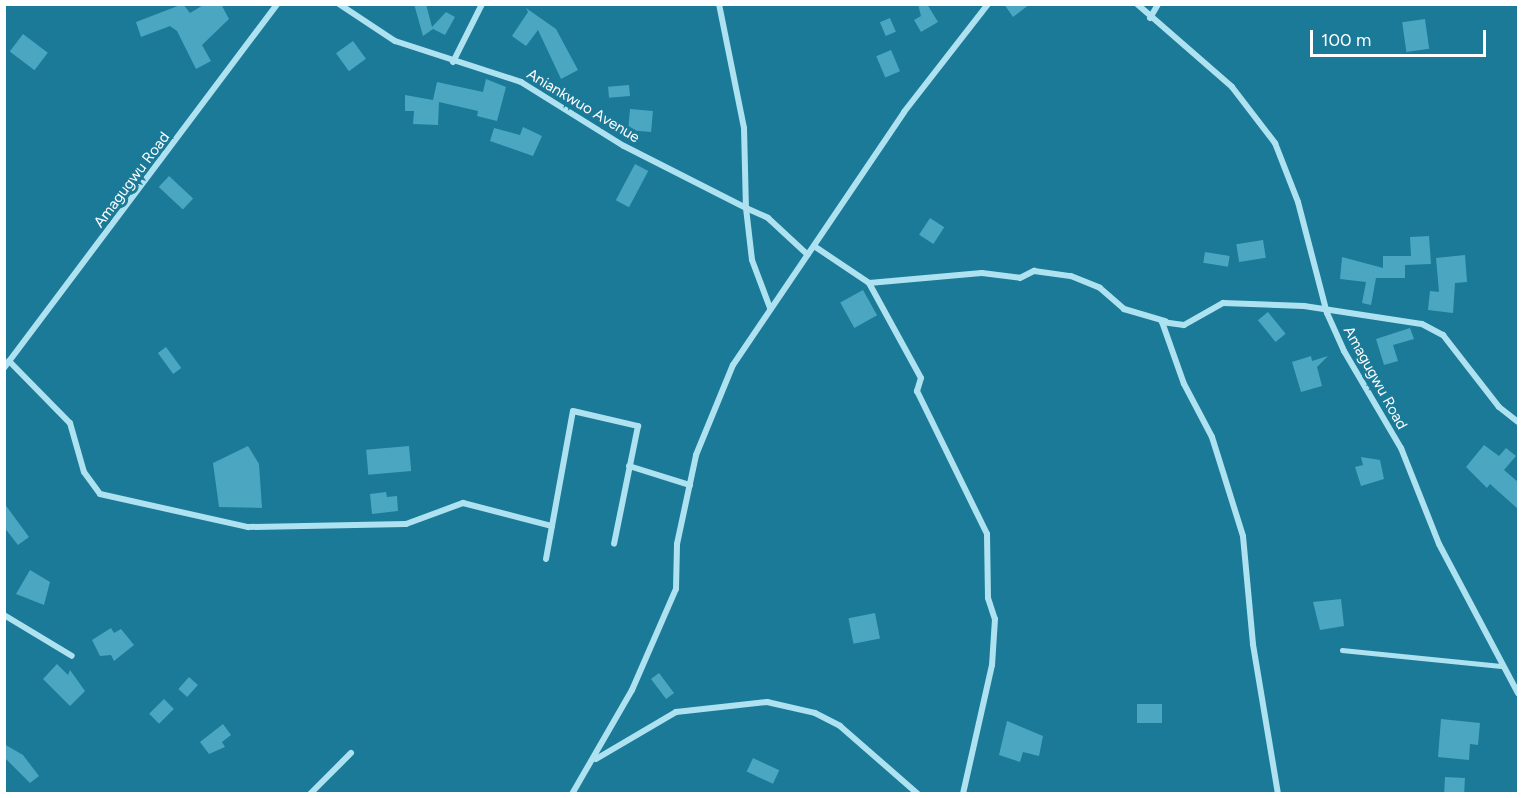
<!DOCTYPE html>
<style>
body{margin:0}
#map{position:relative;width:1523px;height:798px;overflow:hidden;background:#1a7a98;font-family:Figtree,sans-serif}
div>[style]{position:absolute}
[style*='--x']{left:calc(var(--x)*1px);top:calc(var(--y)*1px);width:calc(var(--w)*1px);rotate:calc(var(--a)*1deg)}
.building>*{inset:0;background:#4ba7c1;transform-origin:0 0}
.service>*{height:4.5px;margin:-2.25px;padding:0 2.25px;transform-origin:2.25px;border-radius:2.25px;background:#aee2f0}
.minor>*{height:6px;margin:-3px;padding:0 3px;transform-origin:3px;border-radius:3px;background:#aee2f0}
span{translate:-50% -50%;white-space:nowrap;text-align:center;line-height:1.15;-webkit-text-stroke:6px #1a7a98;paint-order:stroke}
.street-label{font-size:15px;color:#fff}
.frame{position:absolute;inset:0;border:6px solid #fff;pointer-events:none}
.scale{position:absolute;left:1310px;top:30px;width:176px;height:27px;box-sizing:border-box;border:3px solid #fff;border-top:0;padding-left:8px;font-size:18px;line-height:21px;white-space:nowrap;color:#fff;-webkit-text-stroke:4px #1a7a98;paint-order:stroke}
</style>
<div id="map">
<div class="building">
<i style="clip-path:polygon(183px 4px,190px 13px,205px 4px,221px 4px,229px 19px,202px 45px,211px 61px,196px 69px,177px 31px,170px 26px,141px 37px,136px 22px)"></i>
<i style="clip-path:polygon(414px 4px,426px 4px,432px 27px,446px 12px,455px 17px,445px 35px,433px 29px,423px 36px)"></i>
<i style="clip-path:polygon(918px 4px,927px 4px,938px 22px,921px 32px,914px 20px,921px 16px)"></i>
<i style="clip-path:polygon(1004px 4px,1030px 4px,1013px 17px)"></i>
<i style="clip-path:polygon(526px 8px,556px 29px,578px 70px,561px 79px,538px 30px,526px 46px,512px 36px,528px 12px)"></i>
<i style="left:890px;top:18px;width:15px;height:11px;rotate:67deg"></i>
<i style="left:1425px;top:19px;width:30px;height:23px;rotate:82deg"></i>
<i style="left:23px;top:34px;width:31px;height:22px;rotate:37deg"></i>
<i style="left:353px;top:41px;width:22px;height:21px;rotate:54deg"></i>
<i style="left:891px;top:50px;width:23px;height:16px;rotate:67deg"></i>
<i style="clip-path:polygon(486px 79px,506px 87px,497px 121px,477px 116px,478px 111px,439px 102px,438px 125px,413px 124px,414px 111px,405px 111px,405px 95px,433px 100px,437px 82px,483px 92px)"></i>
<i style="left:629px;top:85px;width:11px;height:21px;rotate:85deg"></i>
<i style="left:630px;top:109px;width:23px;height:21px;rotate:5deg"></i>
<i style="clip-path:polygon(523px 127px,542px 136px,533px 156px,490px 141px,494px 128px,520px 135px)"></i>
<i style="left:635px;top:164px;width:15px;height:41px;rotate:28deg"></i>
<i style="left:169px;top:176px;width:33px;height:15px;rotate:43deg"></i>
<i style="left:930px;top:218px;width:17px;height:20px;rotate:33deg"></i>
<i style="clip-path:polygon(1429px 236px,1431px 264px,1405px 265px,1405px 278px,1376px 278px,1371px 305px,1362px 303px,1366px 282px,1340px 279px,1342px 257px,1383px 268px,1383px 256px,1411px 256px,1410px 237px)"></i>
<i style="left:1263px;top:240px;width:18px;height:27px;rotate:81deg"></i>
<i style="left:1205px;top:252px;width:25px;height:11px;rotate:9deg"></i>
<i style="clip-path:polygon(1465px 255px,1467px 282px,1455px 283px,1453px 313px,1428px 310px,1430px 291px,1439px 292px,1436px 258px)"></i>
<i style="left:863px;top:290px;width:29px;height:26px;rotate:61deg"></i>
<i style="left:1268px;top:312px;width:28px;height:13px;rotate:51deg"></i>
<i style="clip-path:polygon(1410px 328px,1414px 339px,1393px 345px,1398px 361px,1384px 365px,1376px 339px)"></i>
<i style="left:166px;top:347px;width:26px;height:10px;rotate:54deg"></i>
<i style="clip-path:polygon(1311px 356px,1312px 361px,1328px 356px,1317px 367px,1322px 386px,1301px 392px,1292px 362px)"></i>
<i style="clip-path:polygon(1484px 445px,1499px 456px,1506px 448px,1516px 456px,1504px 470px,1518px 482px,1518px 509px,1490px 484px,1487px 488px,1466px 467px)"></i>
<i style="clip-path:polygon(248px 446px,259px 464px,262px 508px,219px 507px,213px 463px)"></i>
<i style="left:409px;top:446px;width:25px;height:43px;rotate:85deg"></i>
<i style="clip-path:polygon(1361px 457px,1380px 460px,1384px 479px,1361px 486px,1355px 467px,1363px 465px)"></i>
<i style="clip-path:polygon(386px 492px,387px 497px,397px 496px,398px 511px,372px 514px,370px 494px)"></i>
<i style="clip-path:polygon(4px 503px,29px 537px,18px 545px,4px 527px)"></i>
<i style="clip-path:polygon(30px 570px,50px 582px,44px 605px,16px 594px)"></i>
<i style="clip-path:polygon(1341px 599px,1344px 626px,1320px 630px,1313px 602px)"></i>
<i style="left:875px;top:613px;width:26px;height:27px;rotate:79deg"></i>
<i style="clip-path:polygon(111px 628px,114px 633px,121px 629px,134px 645px,114px 661px,111px 655px,100px 656px,92px 640px)"></i>
<i style="clip-path:polygon(57px 664px,68px 675px,70px 670px,85px 691px,70px 706px,43px 679px)"></i>
<i style="left:659px;top:673px;width:25px;height:10px;rotate:53deg"></i>
<i style="left:189px;top:677px;width:12px;height:16px;rotate:42deg"></i>
<i style="left:164px;top:699px;width:14px;height:21px;rotate:45deg"></i>
<i style="left:1137px;top:704px;width:25px;height:19px"></i>
<i style="clip-path:polygon(1441px 719px,1480px 723px,1478px 745px,1470px 744px,1469px 760px,1438px 757px)"></i>
<i style="clip-path:polygon(1007px 721px,1043px 736px,1039px 756px,1023px 752px,1020px 762px,999px 755px)"></i>
<i style="clip-path:polygon(223px 724px,231px 735px,222px 742px,225px 747px,209px 754px,200px 742px)"></i>
<i style="clip-path:polygon(4px 744px,23px 755px,39px 776px,30px 783px,4px 757px)"></i>
<i style="left:753px;top:758px;width:29px;height:15px;rotate:25deg"></i>
<i style="left:1445px;top:777px;width:20px;height:17px;rotate:3deg"></i>
</div>
<div class="service">
<i style="--x:1342;--y:650;--w:162;--a:5.7"></i>
</div>
<div class="minor">
<i style="--x:339;--y:4;--w:67;--a:33.5"></i>
<i style="--x:395;--y:41;--w:133;--a:18"></i>
<i style="--x:521;--y:82;--w:121;--a:31.9"></i>
<i style="--x:624;--y:146;--w:137;--a:26.9"></i>
<i style="--x:746;--y:208;--w:52;--a:83.4"></i>
<i style="--x:752;--y:260;--w:51;--a:69.4"></i>
<i style="--x:719;--y:4;--w:126;--a:78.6"></i>
<i style="--x:744;--y:128;--w:80;--a:88.6"></i>
<i style="--x:746;--y:208;--w:24;--a:24"></i>
<i style="--x:768;--y:218;--w:54;--a:42.8"></i>
<i style="--x:1137;--y:4;--w:126;--a:41.1"></i>
<i style="--x:1232;--y:87;--w:71;--a:52.5"></i>
<i style="--x:1275;--y:143;--w:63;--a:68.7"></i>
<i style="--x:1298;--y:202;--w:115;--a:75.4"></i>
<i style="--x:1327;--y:313;--w:42;--a:65.9"></i>
<i style="--x:1344;--y:351;--w:113;--a:59.6"></i>
<i style="--x:1401;--y:448;--w:103;--a:68.4"></i>
<i style="--x:1439;--y:544;--w:169;--a:62.1"></i>
<i style="--x:1150;--y:18;--w:16;--a:-60"></i>
<i style="--x:453;--y:62;--w:65;--a:-63.4"></i>
<i style="--x:814;--y:246;--w:66;--a:33.9"></i>
<i style="--x:869;--y:283;--w:113;--a:-5.1"></i>
<i style="--x:982;--y:273;--w:38;--a:7"></i>
<i style="--x:1020;--y:278;--w:16;--a:-27"></i>
<i style="--x:1034;--y:271;--w:37;--a:8"></i>
<i style="--x:1071;--y:276;--w:31;--a:22"></i>
<i style="--x:1100;--y:288;--w:32;--a:41"></i>
<i style="--x:1124;--y:309;--w:43;--a:16.3"></i>
<i style="--x:869;--y:283;--w:108;--a:61.3"></i>
<i style="--x:921;--y:378;--w:14;--a:107"></i>
<i style="--x:917;--y:391;--w:159;--a:63.9"></i>
<i style="--x:987;--y:534;--w:64;--a:89.1"></i>
<i style="--x:988;--y:598;--w:22;--a:72"></i>
<i style="--x:995;--y:619;--w:46;--a:93.7"></i>
<i style="--x:992;--y:665;--w:132;--a:102.7"></i>
<i style="--x:9;--y:361;--w:87;--a:45.5"></i>
<i style="--x:70;--y:423;--w:51;--a:74.1"></i>
<i style="--x:84;--y:472;--w:27;--a:54"></i>
<i style="--x:100;--y:494;--w:152;--a:12.6"></i>
<i style="--x:248;--y:527;--w:158;--a:-1.1"></i>
<i style="--x:406;--y:524;--w:61;--a:-20.2"></i>
<i style="--x:463;--y:503;--w:92;--a:14.5"></i>
<i style="--x:4;--y:368;--w:455;--a:-53.1"></i>
<i style="--x:629;--y:466;--w:64;--a:17.3"></i>
<i style="--x:546;--y:559;--w:150;--a:-79.7"></i>
<i style="--x:573;--y:411;--w:67;--a:13"></i>
<i style="--x:638;--y:426;--w:120;--a:101.5"></i>
<i style="--x:4;--y:615;--w:79;--a:31.1"></i>
<i style="--x:596;--y:759;--w:93;--a:-30.4"></i>
<i style="--x:676;--y:712;--w:92;--a:-6.3"></i>
<i style="--x:767;--y:702;--w:49;--a:12.9"></i>
<i style="--x:815;--y:713;--w:28;--a:27"></i>
<i style="--x:840;--y:726;--w:103;--a:41.1"></i>
<i style="--x:310;--y:794;--w:58;--a:-45"></i>
<i style="--x:572;--y:794;--w:120;--a:-60"></i>
<i style="--x:632;--y:690;--w:110;--a:-66.5"></i>
<i style="--x:676;--y:589;--w:45;--a:-88.7"></i>
<i style="--x:677;--y:544;--w:91;--a:-77.9"></i>
<i style="--x:696;--y:455;--w:97;--a:-67.7"></i>
<i style="--x:733;--y:365;--w:305;--a:-55.9"></i>
<i style="--x:904;--y:112;--w:137;--a:-52.1"></i>
<i style="--x:1278;--y:794;--w:152;--a:-99.5"></i>
<i style="--x:1253;--y:644;--w:108;--a:-95.3"></i>
<i style="--x:1243;--y:536;--w:104;--a:-107.4"></i>
<i style="--x:1212;--y:437;--w:60;--a:-117.8"></i>
<i style="--x:1184;--y:384;--w:66;--a:-109.5"></i>
<i style="--x:1162;--y:322;--w:22;--a:8"></i>
<i style="--x:1184;--y:325;--w:45;--a:-29.4"></i>
<i style="--x:1223;--y:303;--w:81;--a:2.1"></i>
<i style="--x:1304;--y:306;--w:119;--a:8.7"></i>
<i style="--x:1422;--y:324;--w:24;--a:28"></i>
<i style="--x:1443;--y:335;--w:91;--a:52.1"></i>
<i style="--x:1499;--y:407;--w:24;--a:38"></i>
</div>
<div class="street-label">
<span style="left:583px;top:106px;rotate:31deg">Aniankwuo Avenue</span>
<span style="left:132px;top:180px;rotate:-53deg">Amagugwu Road</span>
<span style="left:1375px;top:378px;rotate:61deg">Amagugwu Road</span>
</div>
<div class="frame"></div>
<div class="scale">100 m</div>
</div>
